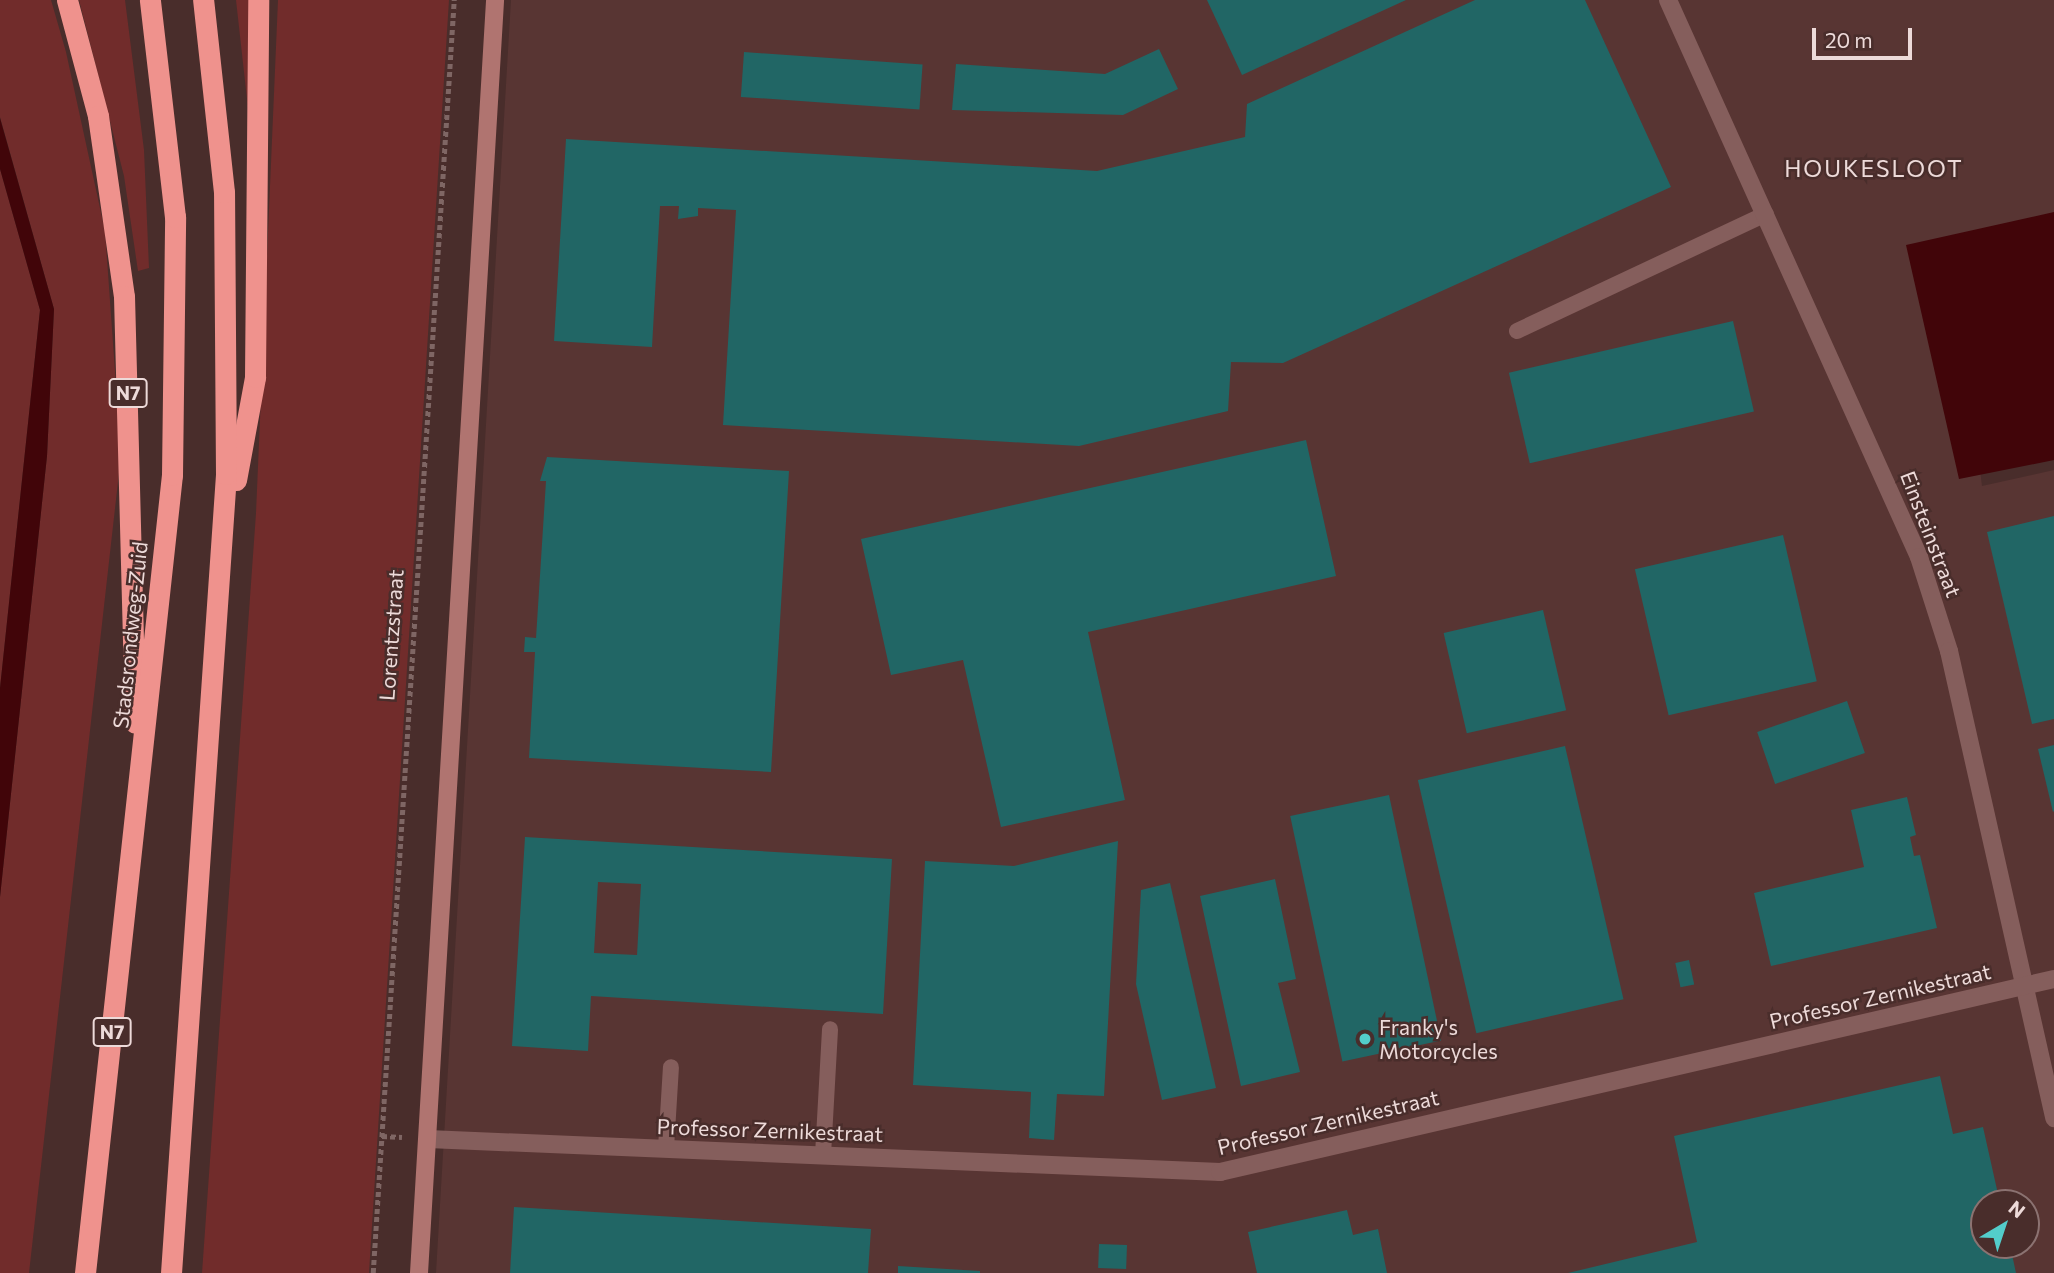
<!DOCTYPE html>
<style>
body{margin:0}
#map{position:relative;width:2054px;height:1273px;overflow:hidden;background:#492d2b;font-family:Commissioner,sans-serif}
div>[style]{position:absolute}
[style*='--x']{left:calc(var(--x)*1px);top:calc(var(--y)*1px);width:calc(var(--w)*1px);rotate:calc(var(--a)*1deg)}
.built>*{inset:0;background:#583533}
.green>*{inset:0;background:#712c2b}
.water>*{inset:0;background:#410509}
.building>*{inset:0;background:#216665;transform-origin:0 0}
.path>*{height:4.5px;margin-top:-2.25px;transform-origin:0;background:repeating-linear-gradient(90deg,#7f6664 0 5px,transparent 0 8.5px)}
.lane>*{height:16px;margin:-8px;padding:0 8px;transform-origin:8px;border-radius:8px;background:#855e5c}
.street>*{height:18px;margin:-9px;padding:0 9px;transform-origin:9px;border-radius:9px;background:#855e5c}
.secondary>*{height:18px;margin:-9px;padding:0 9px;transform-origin:9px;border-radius:9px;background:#b07470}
.highway>*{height:21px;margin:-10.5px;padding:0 10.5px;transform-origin:10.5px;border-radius:10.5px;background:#ef928d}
.dots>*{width:19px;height:19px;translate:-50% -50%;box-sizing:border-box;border:4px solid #492d2b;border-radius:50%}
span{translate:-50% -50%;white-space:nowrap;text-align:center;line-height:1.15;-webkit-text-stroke:5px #492d2b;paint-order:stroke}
.shield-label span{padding:2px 5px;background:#492d2b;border:2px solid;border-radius:5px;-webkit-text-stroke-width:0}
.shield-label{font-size:19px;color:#eddad9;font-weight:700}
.street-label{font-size:21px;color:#eddad9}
.poi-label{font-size:21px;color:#eddad9}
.left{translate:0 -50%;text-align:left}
.neighbourhood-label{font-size:23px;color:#eddad9;letter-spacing:2px}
.north{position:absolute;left:1970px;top:1189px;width:70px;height:70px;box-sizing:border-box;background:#492d2b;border:2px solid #8b7271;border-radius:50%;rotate:39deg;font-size:19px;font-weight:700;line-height:28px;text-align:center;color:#eddad9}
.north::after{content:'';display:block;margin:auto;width:24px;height:32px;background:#53cdcb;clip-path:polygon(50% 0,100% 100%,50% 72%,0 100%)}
.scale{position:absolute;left:1812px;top:28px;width:100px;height:32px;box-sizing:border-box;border:4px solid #eddad9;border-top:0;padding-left:9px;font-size:21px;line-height:24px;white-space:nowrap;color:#eddad9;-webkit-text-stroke:5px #492d2b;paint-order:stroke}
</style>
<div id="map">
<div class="built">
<i style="clip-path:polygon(evenodd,511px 0,2054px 0,2054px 217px,1953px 242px,1982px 486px,2054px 470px,2054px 1273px,436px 1273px,511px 0,1984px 1203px,2026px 1203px,2026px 1245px,1984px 1245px,1984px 1203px)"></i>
</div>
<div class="green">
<i style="clip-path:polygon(0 0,51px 0,66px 52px,105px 231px,121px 455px,29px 1273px,0 1273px,0 897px,47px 456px,54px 309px,0 117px)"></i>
<i style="clip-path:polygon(79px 0,125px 0,144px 150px,149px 268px,138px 271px,124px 176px)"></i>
<i style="clip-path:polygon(236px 0,257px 0,250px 126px)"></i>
<i style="clip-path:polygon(278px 0,449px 0,369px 1273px,202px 1273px,256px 513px)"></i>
<i style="clip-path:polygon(0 169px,40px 310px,0 688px)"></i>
</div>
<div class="water">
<i style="clip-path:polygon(0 118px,54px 309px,47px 456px,0 897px,0 688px,40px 310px,0 169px)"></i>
<i style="clip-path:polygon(2054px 212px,2054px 460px,1959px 479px,1906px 245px)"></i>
</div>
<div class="building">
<i style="clip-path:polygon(1207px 0,1406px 0,1242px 75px)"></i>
<i style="clip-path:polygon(1475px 0,1585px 0,1671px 187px,1283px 363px,1231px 362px,1228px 411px,1079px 446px,723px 425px,736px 210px,698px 208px,698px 216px,678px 219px,679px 206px,660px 206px,652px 347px,554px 341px,566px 139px,1097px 171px,1245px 137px,1247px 104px)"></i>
<i style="clip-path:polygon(1159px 49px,1178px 89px,1123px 115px,952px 110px,956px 64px,1105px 74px)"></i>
<i style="left:744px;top:52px;width:179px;height:45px;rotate:4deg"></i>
<i style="left:1733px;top:321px;width:93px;height:230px;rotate:77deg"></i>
<i style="clip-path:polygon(1306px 440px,1336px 576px,1088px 632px,1125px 800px,1001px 827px,963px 660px,891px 675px,861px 539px)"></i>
<i style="clip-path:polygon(547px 457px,789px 471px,771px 772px,529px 758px,535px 652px,524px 652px,525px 637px,536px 638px,546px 481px,540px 481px)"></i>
<i style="clip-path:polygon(2054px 516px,2054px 719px,2032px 724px,1987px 532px)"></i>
<i style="left:1783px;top:535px;width:150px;height:152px;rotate:77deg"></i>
<i style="left:1543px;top:610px;width:103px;height:102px;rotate:77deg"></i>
<i style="left:1847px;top:701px;width:55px;height:95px;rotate:71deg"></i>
<i style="clip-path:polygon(2054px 745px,2054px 811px,2053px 812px,2038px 749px)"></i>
<i style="left:1565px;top:746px;width:260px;height:151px;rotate:77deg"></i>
<i style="left:1389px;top:795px;width:251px;height:101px;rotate:78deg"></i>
<i style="clip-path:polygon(1907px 797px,1916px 835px,1910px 837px,1914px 856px,1920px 855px,1937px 928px,1771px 966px,1754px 893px,1864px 867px,1851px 810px)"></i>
<i style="clip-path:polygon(evenodd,525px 837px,892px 859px,883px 1014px,591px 996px,588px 1051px,512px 1046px,525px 837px,598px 882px,641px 884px,637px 955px,594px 953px,598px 882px)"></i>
<i style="clip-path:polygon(1118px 841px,1104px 1096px,1057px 1094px,1054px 1140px,1029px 1138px,1031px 1092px,913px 1085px,925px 861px,1014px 866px)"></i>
<i style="clip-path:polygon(1275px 879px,1296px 979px,1278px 983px,1300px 1072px,1241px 1086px,1200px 896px)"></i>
<i style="clip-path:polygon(1170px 883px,1216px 1088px,1162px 1100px,1136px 984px,1141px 890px)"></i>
<i style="left:1689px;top:960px;width:25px;height:14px;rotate:78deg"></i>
<i style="clip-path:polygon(1940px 1076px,1953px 1134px,1983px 1127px,2000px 1203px,1984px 1203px,1984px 1245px,2010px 1245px,2016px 1273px,1568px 1273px,1697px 1242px,1674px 1136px)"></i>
<i style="clip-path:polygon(514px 1207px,871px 1229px,868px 1273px,510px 1273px)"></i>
<i style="clip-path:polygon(1347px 1210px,1353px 1235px,1378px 1229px,1387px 1273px,1257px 1273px,1248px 1232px)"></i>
<i style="left:1099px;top:1244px;width:28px;height:24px;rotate:2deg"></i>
<i style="clip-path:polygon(898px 1266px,980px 1271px,980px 1273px,898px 1273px)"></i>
</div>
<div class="path">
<i style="--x:382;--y:1136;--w:20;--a:3"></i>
<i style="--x:373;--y:1273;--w:1276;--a:-86.36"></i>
</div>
<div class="lane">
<i style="--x:1517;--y:331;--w:275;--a:-25.2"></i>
<i style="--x:666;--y:1148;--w:81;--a:-86.5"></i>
<i style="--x:823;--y:1155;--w:126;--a:-86.8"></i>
</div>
<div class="street">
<i style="--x:1668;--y:0;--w:611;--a:65.74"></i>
<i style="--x:1919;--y:557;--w:99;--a:72.3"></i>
<i style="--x:1949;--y:651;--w:479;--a:77.3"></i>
<i style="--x:428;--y:1139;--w:793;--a:2.39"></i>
<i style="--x:1220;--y:1172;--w:856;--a:-13.03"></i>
</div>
<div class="secondary">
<i style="--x:419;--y:1273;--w:1275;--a:-86.58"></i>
</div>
<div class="highway">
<i style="--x:67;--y:0;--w:120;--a:75"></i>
<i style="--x:98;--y:116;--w:182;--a:81.8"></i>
<i style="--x:124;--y:296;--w:427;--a:88.5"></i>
<i style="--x:236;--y:480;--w:105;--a:-79.5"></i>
<i style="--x:255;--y:377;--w:377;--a:-89.5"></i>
<i style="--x:85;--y:1273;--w:803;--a:-83.78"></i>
<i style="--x:172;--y:475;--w:258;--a:-89.3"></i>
<i style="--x:175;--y:217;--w:218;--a:-96.6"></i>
<i style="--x:171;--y:1273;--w:801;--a:-86.06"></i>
<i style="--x:226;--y:474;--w:282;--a:-90.4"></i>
<i style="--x:224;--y:192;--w:193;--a:-96.2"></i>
</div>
<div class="dots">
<i style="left:1365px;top:1039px;background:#53cdcb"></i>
</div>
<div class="shield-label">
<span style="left:128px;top:393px">N7</span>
<span style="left:112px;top:1032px">N7</span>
</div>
<div class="street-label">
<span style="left:1931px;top:534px;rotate:69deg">Einsteinstraat</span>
<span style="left:130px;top:635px;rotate:-84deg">Stadsrondweg-Zuid</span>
<span style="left:391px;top:635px;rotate:-86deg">Lorentzstraat</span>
<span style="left:1880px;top:996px;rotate:-13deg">Professor Zernikestraat</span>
<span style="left:1328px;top:1122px;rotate:-13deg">Professor Zernikestraat</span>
<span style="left:770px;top:1130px;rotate:2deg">Professor Zernikestraat</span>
</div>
<div class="poi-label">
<span class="left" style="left:1379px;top:1039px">Franky's<br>Motorcycles</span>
</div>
<div class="neighbourhood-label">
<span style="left:1874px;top:168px">HOUKESLOOT</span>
</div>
<div class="north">N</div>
<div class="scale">20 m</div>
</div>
